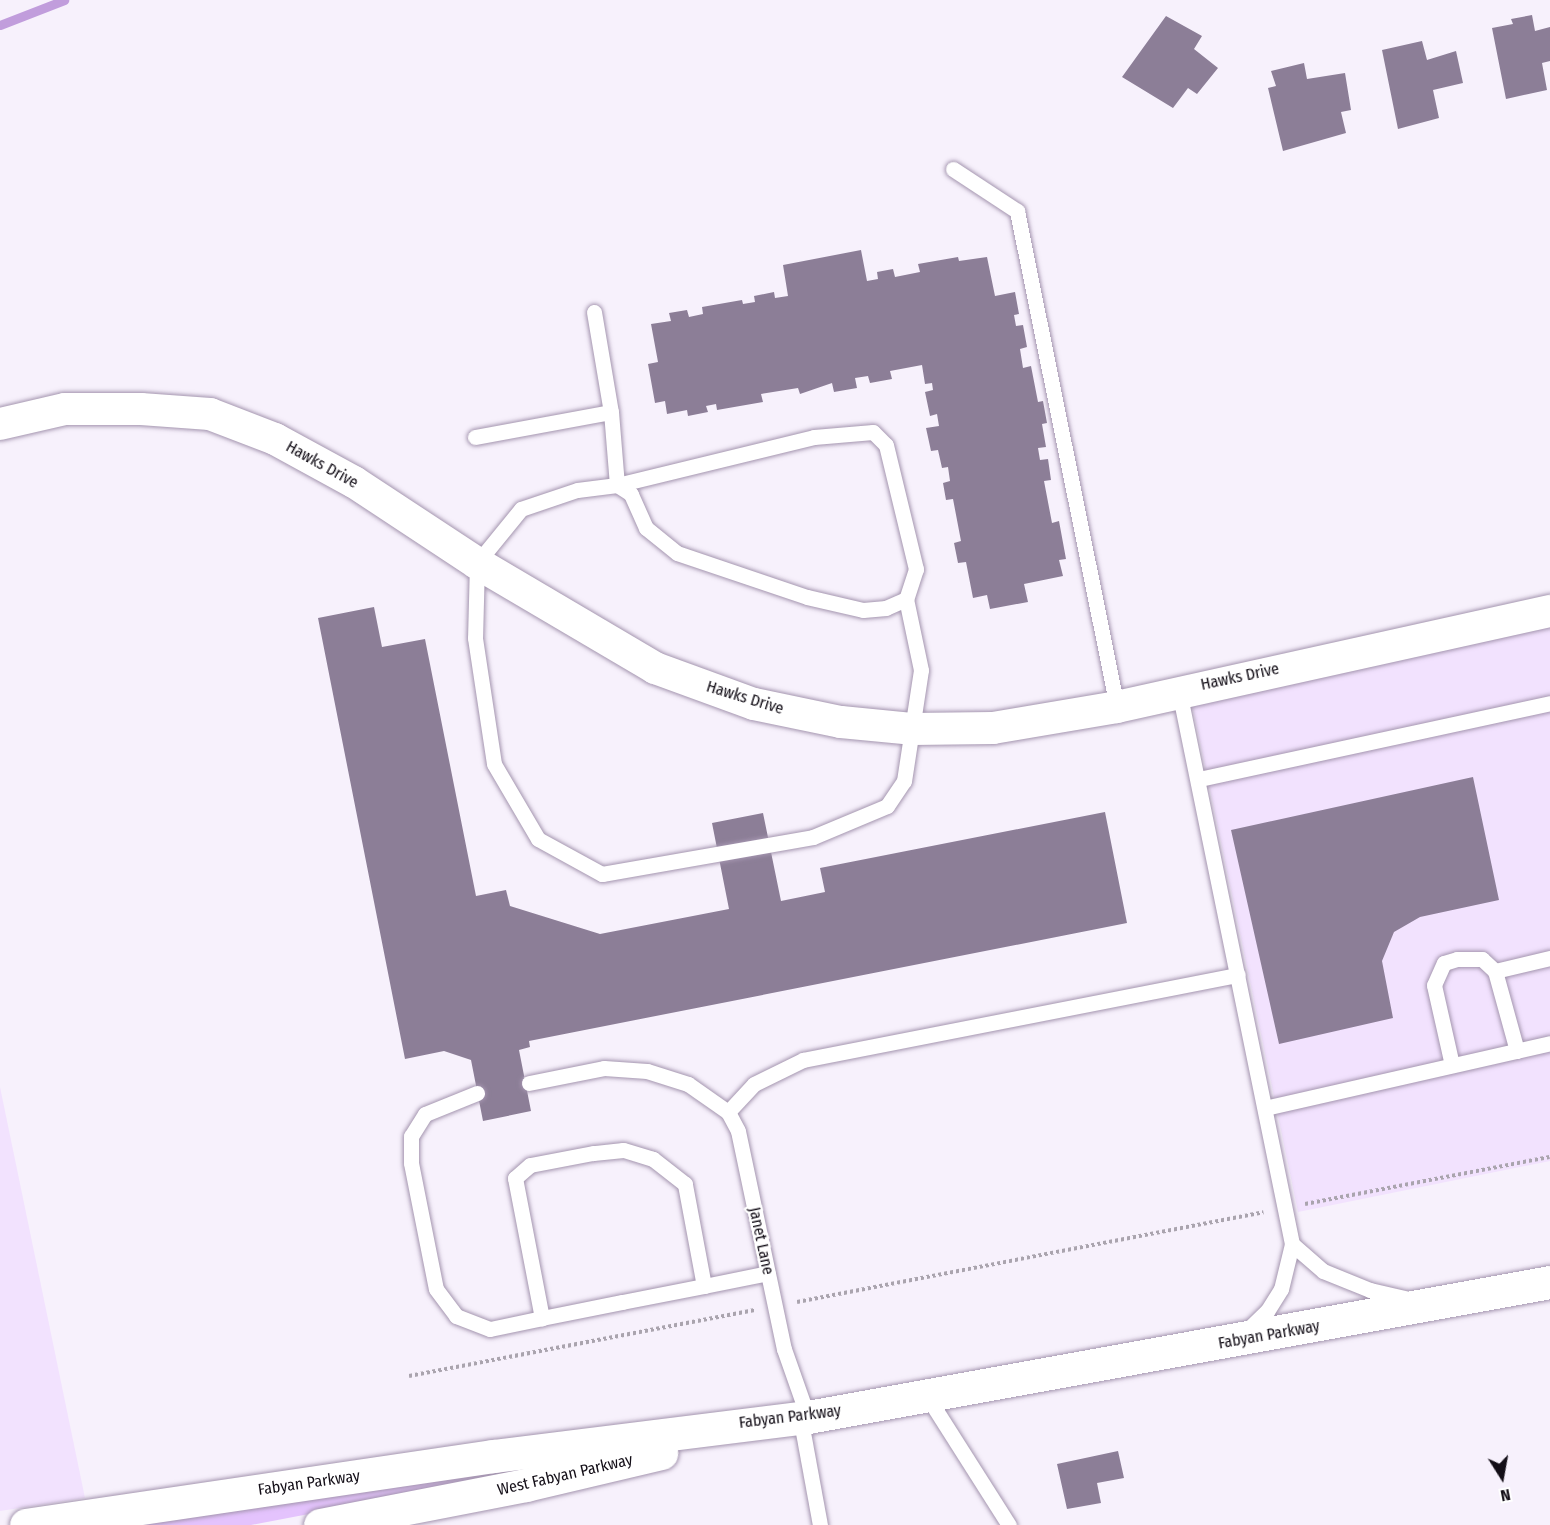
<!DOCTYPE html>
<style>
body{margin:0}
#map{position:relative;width:1550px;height:1525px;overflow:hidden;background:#f7f1fc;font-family:"Fira Sans Condensed",sans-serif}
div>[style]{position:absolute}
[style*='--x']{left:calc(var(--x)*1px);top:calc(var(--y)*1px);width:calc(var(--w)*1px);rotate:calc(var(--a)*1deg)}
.built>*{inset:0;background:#f2e2fe}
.green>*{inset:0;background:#e4c3fd}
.stream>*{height:9px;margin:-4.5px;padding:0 4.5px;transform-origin:4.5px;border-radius:4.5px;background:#c19ddc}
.building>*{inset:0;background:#8c7e97}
.path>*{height:4px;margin-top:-2px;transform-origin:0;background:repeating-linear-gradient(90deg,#aaa4ae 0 3px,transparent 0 6px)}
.roads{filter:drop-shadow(0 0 2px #a495af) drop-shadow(0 0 2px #a495af)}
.lane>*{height:15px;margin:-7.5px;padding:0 7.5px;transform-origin:7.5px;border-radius:7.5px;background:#fff}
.street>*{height:32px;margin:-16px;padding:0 16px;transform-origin:16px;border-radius:16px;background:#fff}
.secondary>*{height:33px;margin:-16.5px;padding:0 16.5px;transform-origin:16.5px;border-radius:16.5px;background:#fff}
span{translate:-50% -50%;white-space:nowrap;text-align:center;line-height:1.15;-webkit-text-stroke:4.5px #fff;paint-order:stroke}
.street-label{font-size:16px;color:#130e17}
.north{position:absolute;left:1472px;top:1447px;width:60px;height:60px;-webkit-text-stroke:4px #fff;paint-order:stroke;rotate:169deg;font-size:16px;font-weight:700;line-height:24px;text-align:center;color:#130e17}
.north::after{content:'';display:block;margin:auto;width:21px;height:27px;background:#130e17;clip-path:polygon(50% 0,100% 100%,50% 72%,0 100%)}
</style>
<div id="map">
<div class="built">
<i style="clip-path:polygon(1550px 624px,1550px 1161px,1298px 1212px,1191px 699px)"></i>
<i style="clip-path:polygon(0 1087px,85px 1498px,0 1511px)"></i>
</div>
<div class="green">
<i style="clip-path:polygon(496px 1472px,497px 1478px,251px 1525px,133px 1525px)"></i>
</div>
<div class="stream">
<i style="--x:0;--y:25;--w:69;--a:-21.3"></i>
</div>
<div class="building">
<i style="clip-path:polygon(1532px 15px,1535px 31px,1550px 27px,1550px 61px,1542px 63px,1547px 90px,1506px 99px,1492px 28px,1513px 24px,1511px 19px)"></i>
<i style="clip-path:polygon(1166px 16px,1202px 36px,1194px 49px,1218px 68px,1197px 94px,1188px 88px,1173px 108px,1122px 77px)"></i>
<i style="clip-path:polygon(1422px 41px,1427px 60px,1456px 51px,1463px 83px,1433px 90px,1439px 118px,1398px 129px,1382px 50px)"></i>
<i style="clip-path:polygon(1304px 63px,1307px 79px,1345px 73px,1351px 110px,1341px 112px,1346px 133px,1283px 151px,1268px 88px,1276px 86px,1271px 71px)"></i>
<i style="clip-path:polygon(861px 250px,867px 281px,878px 279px,877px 272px,893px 269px,895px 277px,920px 272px,918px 264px,958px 257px,959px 261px,987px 257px,995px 296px,1015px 292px,1019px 314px,1014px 315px,1016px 326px,1023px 325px,1027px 347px,1020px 349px,1023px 368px,1031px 366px,1038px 402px,1043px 401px,1047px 423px,1042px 424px,1046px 447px,1038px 448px,1040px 460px,1048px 459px,1051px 480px,1044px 481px,1052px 523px,1059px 521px,1066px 559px,1059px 560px,1063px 576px,1024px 584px,1028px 602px,990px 609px,987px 595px,973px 598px,966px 562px,958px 563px,954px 543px,961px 541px,953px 499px,946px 500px,943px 483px,950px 481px,948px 467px,942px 468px,938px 450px,931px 451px,926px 428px,939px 426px,937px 414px,930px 416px,925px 392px,933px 390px,932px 383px,925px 384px,922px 365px,890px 371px,892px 379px,870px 383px,868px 376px,855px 378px,857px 388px,834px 392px,832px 383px,800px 394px,798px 388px,761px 394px,763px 402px,717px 410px,716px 404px,706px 406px,708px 412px,688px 416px,687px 410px,667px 414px,665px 401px,655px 403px,648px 364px,658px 362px,651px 324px,671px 321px,669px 313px,687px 310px,689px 317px,703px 314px,702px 307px,742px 300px,743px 304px,755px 302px,754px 296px,774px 292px,775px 298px,788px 296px,783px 265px)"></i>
<i style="clip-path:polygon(374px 607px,382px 647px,425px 639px,476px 896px,506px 890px,510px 906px,600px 934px,729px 909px,712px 823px,763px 813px,781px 901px,825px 892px,820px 868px,1105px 812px,1127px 923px,529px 1041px,530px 1047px,519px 1050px,531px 1111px,483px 1121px,471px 1060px,444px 1051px,405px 1059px,318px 618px)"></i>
<i style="clip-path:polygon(1473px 777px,1499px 900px,1420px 917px,1394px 932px,1382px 961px,1393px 1018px,1279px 1044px,1231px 830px)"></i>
<i style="clip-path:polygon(1118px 1451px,1124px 1478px,1097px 1483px,1101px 1503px,1067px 1509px,1057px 1464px)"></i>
</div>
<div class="path">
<i style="--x:1305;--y:1204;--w:249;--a:-10.9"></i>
<i style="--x:797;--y:1302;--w:475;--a:-10.9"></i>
<i style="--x:409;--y:1376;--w:352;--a:-10.8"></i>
</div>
<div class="roads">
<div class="lane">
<i style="--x:953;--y:169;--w:77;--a:33.3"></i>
<i style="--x:1017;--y:211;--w:506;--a:78.6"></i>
<i style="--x:594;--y:312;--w:101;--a:80.4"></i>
<i style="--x:611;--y:412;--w:73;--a:85.3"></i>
<i style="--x:617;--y:485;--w:203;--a:-13.7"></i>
<i style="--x:814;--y:437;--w:59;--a:-4.8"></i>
<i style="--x:873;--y:432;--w:18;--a:45"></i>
<i style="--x:886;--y:445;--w:128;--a:76.4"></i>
<i style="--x:916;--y:569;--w:32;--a:108"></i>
<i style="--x:906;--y:599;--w:22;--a:156"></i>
<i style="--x:886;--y:608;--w:23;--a:175"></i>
<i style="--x:863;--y:610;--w:57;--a:-166.9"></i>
<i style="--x:807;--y:597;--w:137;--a:-161.3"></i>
<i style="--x:677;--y:553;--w:40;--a:-141"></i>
<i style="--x:646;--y:528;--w:37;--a:-114"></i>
<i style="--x:631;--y:494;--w:17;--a:-147"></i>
<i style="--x:617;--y:485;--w:40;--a:172.9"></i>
<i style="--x:577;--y:490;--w:59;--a:161.3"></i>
<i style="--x:521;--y:509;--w:70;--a:129.2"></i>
<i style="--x:477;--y:563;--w:75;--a:91.5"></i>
<i style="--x:475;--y:638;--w:127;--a:81.4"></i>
<i style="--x:494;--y:764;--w:87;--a:59.6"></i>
<i style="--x:538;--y:839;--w:73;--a:28.7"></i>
<i style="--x:602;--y:874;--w:214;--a:-9.9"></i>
<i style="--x:813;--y:837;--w:80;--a:-22.7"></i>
<i style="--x:887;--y:806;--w:30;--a:-56"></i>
<i style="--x:904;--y:781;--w:112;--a:-81.3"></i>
<i style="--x:921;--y:670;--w:73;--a:-101.9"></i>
<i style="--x:475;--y:437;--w:138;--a:-10.4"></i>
<i style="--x:1179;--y:691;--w:564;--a:78.45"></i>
<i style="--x:1292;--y:1244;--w:46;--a:103.7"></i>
<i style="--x:1281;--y:1289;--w:26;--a:122"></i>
<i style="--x:1267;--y:1311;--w:29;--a:136"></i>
<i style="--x:1199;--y:779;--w:359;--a:-12.2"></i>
<i style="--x:1495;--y:971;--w:57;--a:-13.3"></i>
<i style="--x:1452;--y:1065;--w:82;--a:-102.7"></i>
<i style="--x:1434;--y:985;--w:24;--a:-66"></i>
<i style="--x:1444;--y:963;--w:14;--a:-17"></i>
<i style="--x:1457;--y:959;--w:25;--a:0"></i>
<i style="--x:1482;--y:959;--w:18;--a:43"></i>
<i style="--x:1495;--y:971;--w:83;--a:74.6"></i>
<i style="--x:529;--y:1083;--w:76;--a:-11.3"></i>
<i style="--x:604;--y:1068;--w:43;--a:4"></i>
<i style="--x:647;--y:1071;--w:43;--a:17.6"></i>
<i style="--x:688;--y:1084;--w:49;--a:35"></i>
<i style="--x:728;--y:1112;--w:21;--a:62"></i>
<i style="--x:738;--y:1131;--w:223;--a:78.1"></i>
<i style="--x:784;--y:1349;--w:72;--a:70.6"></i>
<i style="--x:477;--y:1093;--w:56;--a:158"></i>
<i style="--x:425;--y:1114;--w:26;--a:122"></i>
<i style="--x:411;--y:1136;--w:27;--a:90"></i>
<i style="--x:411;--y:1163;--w:128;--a:78.8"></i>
<i style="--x:436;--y:1289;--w:34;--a:53"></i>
<i style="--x:456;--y:1316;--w:36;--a:21"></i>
<i style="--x:490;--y:1329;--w:53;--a:-11.9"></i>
<i style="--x:1265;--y:1108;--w:292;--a:-12.8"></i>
<i style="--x:728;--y:1112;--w:38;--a:-47"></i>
<i style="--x:754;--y:1084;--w:55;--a:-26.1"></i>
<i style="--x:803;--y:1060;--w:443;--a:-11.1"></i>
<i style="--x:1292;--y:1244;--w:41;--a:41.1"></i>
<i style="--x:1323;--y:1271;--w:51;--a:22"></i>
<i style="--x:1370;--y:1290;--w:40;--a:13"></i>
<i style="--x:704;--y:1286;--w:104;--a:-100.6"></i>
<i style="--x:685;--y:1184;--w:41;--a:-142"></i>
<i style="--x:653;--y:1159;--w:31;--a:-163"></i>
<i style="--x:623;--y:1150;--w:30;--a:174"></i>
<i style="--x:593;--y:1153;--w:64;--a:169.2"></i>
<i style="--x:530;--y:1165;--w:20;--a:139"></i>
<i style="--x:515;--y:1178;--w:143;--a:79.1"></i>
<i style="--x:542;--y:1318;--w:82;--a:-11.3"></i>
<i style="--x:622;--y:1302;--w:84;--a:-11"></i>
<i style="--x:704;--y:1286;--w:65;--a:-11.5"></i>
<i style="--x:927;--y:1396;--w:153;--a:57.6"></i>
<i style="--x:800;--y:1416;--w:111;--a:79.6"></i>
</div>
<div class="street">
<i style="--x:0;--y:424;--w:67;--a:-13"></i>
<i style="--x:65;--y:409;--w:76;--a:0"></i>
<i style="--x:141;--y:409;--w:69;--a:4.1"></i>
<i style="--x:210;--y:414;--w:70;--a:21"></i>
<i style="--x:275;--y:439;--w:90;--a:28.6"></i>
<i style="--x:354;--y:482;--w:147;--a:33.4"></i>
<i style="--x:477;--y:563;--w:207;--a:30.5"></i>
<i style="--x:655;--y:668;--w:105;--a:20"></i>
<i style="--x:754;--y:704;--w:89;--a:11.7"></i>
<i style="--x:841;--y:722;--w:71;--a:5.6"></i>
<i style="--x:912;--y:729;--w:81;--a:-0.7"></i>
<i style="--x:993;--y:728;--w:126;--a:-9.6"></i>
<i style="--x:1117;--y:707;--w:444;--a:-12.5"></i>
</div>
<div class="secondary">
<i style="--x:26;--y:1525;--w:472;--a:-8.4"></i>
<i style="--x:493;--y:1456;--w:317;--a:-7.1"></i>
<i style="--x:808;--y:1417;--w:754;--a:-10.31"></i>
<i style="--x:320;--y:1525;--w:210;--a:-11"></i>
<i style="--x:526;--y:1485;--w:139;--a:-13.3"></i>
</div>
</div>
<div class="street-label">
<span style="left:322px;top:465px;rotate:29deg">Hawks Drive</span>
<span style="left:1240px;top:677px;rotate:-12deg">Hawks Drive</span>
<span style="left:745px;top:698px;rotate:17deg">Hawks Drive</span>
<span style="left:761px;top:1241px;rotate:78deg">Janet Lane</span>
<span style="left:1269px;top:1335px;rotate:-10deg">Fabyan Parkway</span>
<span style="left:790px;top:1417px;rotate:-7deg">Fabyan Parkway</span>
<span style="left:565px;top:1475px;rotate:-13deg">West Fabyan Parkway</span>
<span style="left:309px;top:1483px;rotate:-8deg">Fabyan Parkway</span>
</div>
<div class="north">N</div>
</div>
